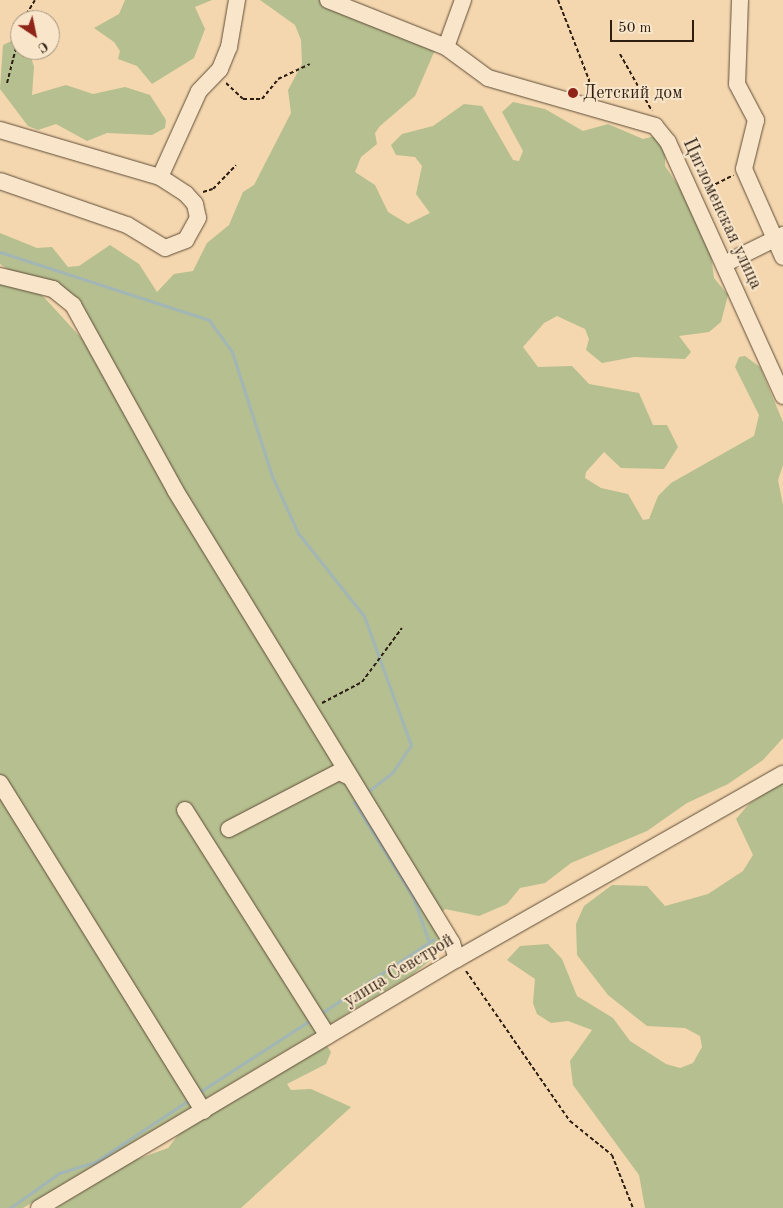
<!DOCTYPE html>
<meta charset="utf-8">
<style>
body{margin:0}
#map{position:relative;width:783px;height:1208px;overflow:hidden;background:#f4d7ae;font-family:"Old Standard TT",serif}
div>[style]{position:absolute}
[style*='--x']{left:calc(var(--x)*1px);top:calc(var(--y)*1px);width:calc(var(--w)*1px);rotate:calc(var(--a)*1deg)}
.green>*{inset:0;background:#b5bf8f}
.stream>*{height:3px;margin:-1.5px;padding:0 1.5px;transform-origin:1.5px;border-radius:1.5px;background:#a2b6b6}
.path>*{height:2px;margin-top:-1px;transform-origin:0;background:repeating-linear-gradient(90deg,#2d1e11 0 4px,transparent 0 6.5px)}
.roads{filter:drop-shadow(0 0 1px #5f4c38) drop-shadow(0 0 1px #5f4c38)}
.minor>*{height:16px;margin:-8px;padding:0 8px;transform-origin:8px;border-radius:8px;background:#f8e5ca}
.dots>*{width:14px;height:14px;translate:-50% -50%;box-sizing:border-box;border:2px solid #f8e5ca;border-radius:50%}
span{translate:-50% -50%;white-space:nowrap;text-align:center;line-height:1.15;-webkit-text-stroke:4px #f8e5ca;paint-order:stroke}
.poi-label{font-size:18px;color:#2d1e11}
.left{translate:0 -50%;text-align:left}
.street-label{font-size:18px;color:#2d1e11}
.north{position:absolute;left:10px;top:10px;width:50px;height:50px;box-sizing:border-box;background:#f8e5ca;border:1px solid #a79580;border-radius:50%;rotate:146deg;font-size:14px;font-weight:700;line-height:20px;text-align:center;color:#2d1e11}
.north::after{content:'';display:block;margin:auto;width:18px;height:22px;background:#8f2418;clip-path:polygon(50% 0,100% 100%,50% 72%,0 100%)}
.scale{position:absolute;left:610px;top:20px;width:84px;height:22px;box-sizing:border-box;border:2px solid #2d1e11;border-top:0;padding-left:6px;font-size:15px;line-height:18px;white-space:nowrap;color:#2d1e11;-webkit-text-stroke:4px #f8e5ca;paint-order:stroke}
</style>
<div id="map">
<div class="green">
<i style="clip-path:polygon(125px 0,212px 0,195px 7px,205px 29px,194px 58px,152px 84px,137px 66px,118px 59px,120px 51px,114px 42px,94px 28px,119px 14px)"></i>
<i style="clip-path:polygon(260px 0,323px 0,435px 50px,415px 96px,380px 126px,375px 133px,377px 144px,361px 157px,355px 172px,375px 185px,388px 212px,408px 224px,430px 213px,416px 194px,422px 166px,415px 157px,396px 155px,391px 145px,402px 134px,433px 126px,464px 104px,482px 106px,513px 160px,519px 161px,523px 151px,502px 112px,513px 102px,545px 109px,583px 131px,608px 124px,643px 139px,655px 136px,665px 146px,665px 166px,680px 188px,711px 254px,714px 278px,728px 295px,721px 322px,709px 332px,679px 336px,691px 352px,685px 359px,634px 357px,602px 363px,586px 350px,589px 339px,585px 329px,557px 316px,544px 323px,523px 347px,538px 367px,572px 366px,589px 384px,639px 393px,653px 425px,667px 425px,678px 447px,664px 469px,621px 468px,604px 452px,586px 472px,585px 478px,601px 488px,628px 494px,643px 520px,649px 519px,658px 496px,671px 483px,754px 436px,759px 415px,735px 367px,739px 357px,745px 356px,760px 367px,783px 422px,783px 465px,778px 480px,783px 505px,783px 738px,763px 760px,728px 784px,687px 803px,647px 831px,571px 863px,545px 883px,520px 888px,507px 904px,479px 916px,445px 909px,437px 918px,441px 939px,432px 959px,412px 975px,23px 1208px,0 1208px,0 276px,41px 294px,85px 342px,72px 311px,0 264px,0 233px,37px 248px,52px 247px,68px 267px,79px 266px,110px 245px,139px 264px,157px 292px,174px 274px,193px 271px,207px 243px,229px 225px,243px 192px,254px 185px,291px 113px,288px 90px,302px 64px,301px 40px,295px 25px)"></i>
<i style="clip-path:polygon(20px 37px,20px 50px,29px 50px,34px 67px,32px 95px,66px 85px,93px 94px,125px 87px,150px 95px,166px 120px,165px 128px,152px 135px,107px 133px,87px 141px,56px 124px,38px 130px,28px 126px,0 89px,3px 45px)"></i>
<i style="clip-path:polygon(783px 781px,783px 1208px,645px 1208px,639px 1175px,573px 1085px,570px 1061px,592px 1030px,568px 1021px,551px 1023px,537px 1014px,533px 1003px,535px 979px,507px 960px,520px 946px,548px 944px,562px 959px,577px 996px,613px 1018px,630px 1041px,666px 1064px,680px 1068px,693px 1063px,702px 1047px,700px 1036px,685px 1028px,647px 1026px,608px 995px,577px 955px,576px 924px,584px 906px,612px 885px,647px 886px,665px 906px,708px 894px,743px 871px,753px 855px,736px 819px,749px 804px)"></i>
<i style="clip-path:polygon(327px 1046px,331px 1052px,326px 1064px,287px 1084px,291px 1090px,311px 1089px,351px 1107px,241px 1208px,56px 1208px,135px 1160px,168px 1148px,182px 1130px)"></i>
</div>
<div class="stream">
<i style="--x:0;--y:252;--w:220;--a:18"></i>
<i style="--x:209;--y:320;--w:39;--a:54"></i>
<i style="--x:232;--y:352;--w:130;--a:72.1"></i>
<i style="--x:272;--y:476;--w:63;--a:65.5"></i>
<i style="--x:298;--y:533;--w:106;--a:51.5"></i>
<i style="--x:364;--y:616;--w:137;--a:70"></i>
<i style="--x:411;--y:745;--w:32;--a:124"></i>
<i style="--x:393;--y:772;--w:34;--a:142"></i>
<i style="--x:357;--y:800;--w:4;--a:146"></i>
<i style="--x:354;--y:802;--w:112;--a:58.2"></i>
<i style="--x:413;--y:897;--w:48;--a:70.4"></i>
<i style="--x:320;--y:1014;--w:136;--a:-33.3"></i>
<i style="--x:198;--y:1093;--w:136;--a:-33"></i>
<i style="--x:10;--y:1208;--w:60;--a:-35.5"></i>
<i style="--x:59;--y:1173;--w:38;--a:-17"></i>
<i style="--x:95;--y:1162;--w:113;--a:-33.4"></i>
</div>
<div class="path">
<i style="--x:558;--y:0;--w:86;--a:68.8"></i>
<i style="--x:589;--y:80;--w:12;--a:95"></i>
<i style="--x:23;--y:20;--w:23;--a:-59"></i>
<i style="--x:620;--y:54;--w:65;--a:60.7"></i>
<i style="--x:7;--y:83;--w:53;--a:-75.7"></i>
<i style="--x:226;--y:83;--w:23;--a:43"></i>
<i style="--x:243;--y:99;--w:19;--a:0"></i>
<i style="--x:262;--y:99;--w:26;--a:-51"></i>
<i style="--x:278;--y:79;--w:35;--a:-25"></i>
<i style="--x:704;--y:190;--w:33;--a:-27"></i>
<i style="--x:203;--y:192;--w:10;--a:-17"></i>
<i style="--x:213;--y:189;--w:33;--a:-46"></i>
<i style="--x:322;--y:703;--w:45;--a:-27.7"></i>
<i style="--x:362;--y:682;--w:67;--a:-53.5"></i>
<i style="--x:466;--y:971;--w:183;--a:55.3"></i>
<i style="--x:570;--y:1121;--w:54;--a:39"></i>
<i style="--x:612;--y:1155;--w:57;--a:68.4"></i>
</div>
<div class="roads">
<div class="minor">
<i style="--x:328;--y:0;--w:127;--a:21.7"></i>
<i style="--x:446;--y:47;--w:52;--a:36.4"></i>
<i style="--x:488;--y:78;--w:174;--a:16"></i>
<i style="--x:655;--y:126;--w:21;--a:51"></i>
<i style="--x:668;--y:142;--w:279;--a:65.6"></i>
<i style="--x:740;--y:0;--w:84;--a:92"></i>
<i style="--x:737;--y:84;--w:41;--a:62.2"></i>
<i style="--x:756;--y:120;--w:50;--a:103.8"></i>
<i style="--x:744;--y:169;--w:96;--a:66.1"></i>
<i style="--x:446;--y:47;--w:50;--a:-70.1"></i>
<i style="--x:0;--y:130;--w:167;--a:16.4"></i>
<i style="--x:160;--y:177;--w:31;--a:33"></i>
<i style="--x:186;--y:194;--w:13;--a:48"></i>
<i style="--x:195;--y:204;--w:14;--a:78"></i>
<i style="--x:198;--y:218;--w:25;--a:119"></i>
<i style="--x:186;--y:240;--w:22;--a:159"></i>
<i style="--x:165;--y:248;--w:44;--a:-148.8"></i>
<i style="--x:127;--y:225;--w:134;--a:-160.9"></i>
<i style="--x:160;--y:177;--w:94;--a:-65.6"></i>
<i style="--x:199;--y:91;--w:30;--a:-46"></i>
<i style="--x:220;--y:69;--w:24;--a:-68"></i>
<i style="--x:229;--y:47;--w:48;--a:-80.3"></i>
<i style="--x:724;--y:264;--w:66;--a:-26.2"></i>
<i style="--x:0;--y:276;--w:55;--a:13.8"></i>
<i style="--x:53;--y:289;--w:26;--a:39"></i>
<i style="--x:73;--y:305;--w:211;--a:61.1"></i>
<i style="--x:175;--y:490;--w:531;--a:58.56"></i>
<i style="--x:452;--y:943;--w:17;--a:73"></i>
<i style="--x:0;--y:783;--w:386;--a:58.2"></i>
<i style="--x:185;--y:810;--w:267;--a:57.7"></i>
<i style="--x:229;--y:829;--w:124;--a:-27.4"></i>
<i style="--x:339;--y:772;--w:10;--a:24"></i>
<i style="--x:39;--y:1208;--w:487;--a:-30.8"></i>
<i style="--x:457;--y:959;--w:375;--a:-29.6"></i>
</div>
</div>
<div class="dots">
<i style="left:573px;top:93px;background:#8f2418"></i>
</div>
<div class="poi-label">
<span class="left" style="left:583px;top:93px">Детский дом</span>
</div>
<div class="street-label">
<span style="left:722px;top:214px;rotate:65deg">Цигломенская улица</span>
<span style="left:399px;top:971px;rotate:-31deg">улица Севстрой</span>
</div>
<div class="north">С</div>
<div class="scale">50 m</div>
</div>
